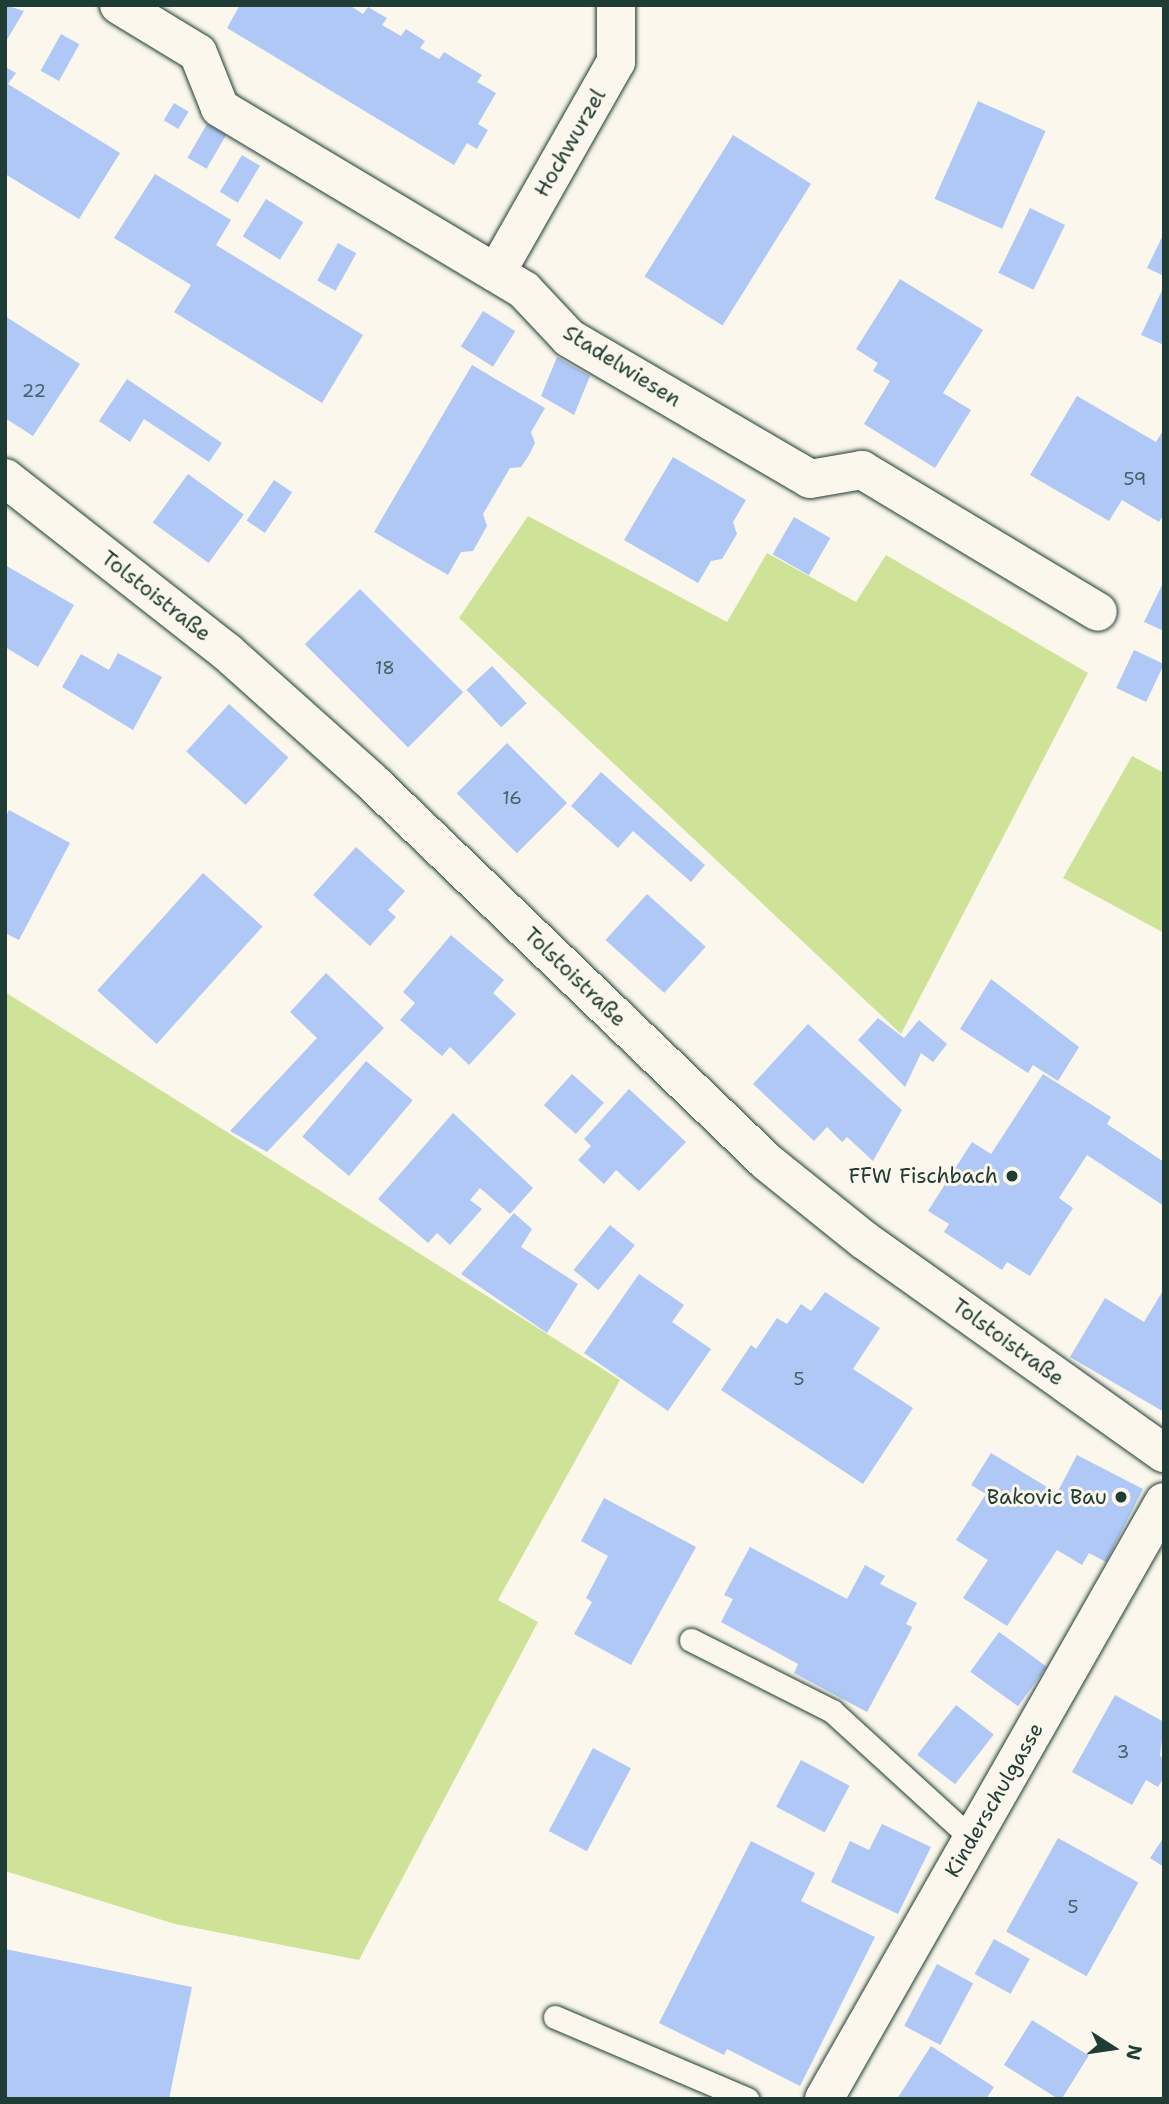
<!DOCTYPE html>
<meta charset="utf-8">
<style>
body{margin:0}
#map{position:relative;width:1169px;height:2104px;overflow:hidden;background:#fbf7ec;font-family:"Shantell Sans",sans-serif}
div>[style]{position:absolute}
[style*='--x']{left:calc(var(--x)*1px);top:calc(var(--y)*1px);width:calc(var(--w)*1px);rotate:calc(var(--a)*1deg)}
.green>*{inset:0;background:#cfe398}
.building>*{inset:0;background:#afc8f6;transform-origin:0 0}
.roads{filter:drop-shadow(0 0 2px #1f3d34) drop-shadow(0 0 2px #1f3d34)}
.service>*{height:23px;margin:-11.5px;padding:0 11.5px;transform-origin:11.5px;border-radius:11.5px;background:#fbf7ec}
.minor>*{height:38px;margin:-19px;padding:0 19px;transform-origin:19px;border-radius:19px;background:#fbf7ec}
.dots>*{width:19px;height:19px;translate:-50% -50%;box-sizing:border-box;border:4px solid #fbf7ec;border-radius:50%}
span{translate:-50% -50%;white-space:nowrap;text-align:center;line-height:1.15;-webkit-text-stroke:6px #fbf7ec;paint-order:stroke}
.number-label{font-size:18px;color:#436064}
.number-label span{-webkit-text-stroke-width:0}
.street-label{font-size:21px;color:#1f3d34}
.poi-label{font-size:21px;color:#1f3d34}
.right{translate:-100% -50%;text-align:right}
.frame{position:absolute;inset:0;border:7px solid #1f3d34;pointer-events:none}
.north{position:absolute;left:1078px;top:2013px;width:70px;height:70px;-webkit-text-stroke:5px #fbf7ec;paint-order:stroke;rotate:102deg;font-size:19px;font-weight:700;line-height:28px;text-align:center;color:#1f3d34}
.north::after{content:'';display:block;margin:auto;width:24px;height:32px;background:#1f3d34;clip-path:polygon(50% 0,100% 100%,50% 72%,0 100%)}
</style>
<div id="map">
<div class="green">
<i style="clip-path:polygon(528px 516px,727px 622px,767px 553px,856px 602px,886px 555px,1088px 673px,901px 1034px,459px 618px)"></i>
<i style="clip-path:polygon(1132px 756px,1164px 773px,1164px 933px,1063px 878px)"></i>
<i style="clip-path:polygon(5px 992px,620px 1380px,498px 1600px,538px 1622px,359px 1960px,175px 1924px,5px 1871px)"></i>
</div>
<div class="building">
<i style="clip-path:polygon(5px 5px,24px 11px,5px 43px)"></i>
<i style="clip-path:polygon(240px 5px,349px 5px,363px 14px,368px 7px,387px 18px,382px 25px,401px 36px,406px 29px,425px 41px,420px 48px,439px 59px,444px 52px,482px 75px,477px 82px,496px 93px,478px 124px,488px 130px,477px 149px,467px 143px,454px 165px,227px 28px)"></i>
<i style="left:61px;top:34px;width:21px;height:42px;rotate:29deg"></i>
<i style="clip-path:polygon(5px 67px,16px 73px,8px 84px,120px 153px,79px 219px,5px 174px)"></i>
<i style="left:978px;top:101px;width:74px;height:107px;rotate:24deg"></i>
<i style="left:174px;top:103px;width:17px;height:20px;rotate:31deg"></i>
<i style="left:207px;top:124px;width:22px;height:39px;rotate:30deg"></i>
<i style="left:733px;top:135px;width:92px;height:167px;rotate:32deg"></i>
<i style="left:242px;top:155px;width:21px;height:43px;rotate:31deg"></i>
<i style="clip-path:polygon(155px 174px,231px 220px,216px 245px,363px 335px,322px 403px,174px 312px,191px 285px,114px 238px)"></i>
<i style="left:266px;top:199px;width:44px;height:44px;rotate:32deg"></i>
<i style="left:1030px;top:208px;width:39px;height:72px;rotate:26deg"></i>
<i style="clip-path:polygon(1164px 233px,1164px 276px,1147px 268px)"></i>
<i style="left:338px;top:243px;width:21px;height:43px;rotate:29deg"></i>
<i style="clip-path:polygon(900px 279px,983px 330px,943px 393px,971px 410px,935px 468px,864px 424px,890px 381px,873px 371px,878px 363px,856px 349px)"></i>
<i style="clip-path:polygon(1164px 286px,1164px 345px,1141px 335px)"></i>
<i style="left:483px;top:311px;width:38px;height:42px;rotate:32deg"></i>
<i style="clip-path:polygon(5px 316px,80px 364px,33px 436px,5px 418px)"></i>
<i style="clip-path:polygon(557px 357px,590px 376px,574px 415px,541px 396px)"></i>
<i style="clip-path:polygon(472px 365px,545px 408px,531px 432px,535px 443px,529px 455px,521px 467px,510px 468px,483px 514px,487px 526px,473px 551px,461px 552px,448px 575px,374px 532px)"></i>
<i style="clip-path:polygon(127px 379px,222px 443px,209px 462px,144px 419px,130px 442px,99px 421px)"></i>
<i style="clip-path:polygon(1077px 396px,1156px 442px,1164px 429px,1164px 514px,1159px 522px,1122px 500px,1109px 521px,1030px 475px)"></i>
<i style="clip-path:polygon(673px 457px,746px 500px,733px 522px,737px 534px,722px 559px,711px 561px,698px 583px,624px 540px)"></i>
<i style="left:188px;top:474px;width:69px;height:60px;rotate:36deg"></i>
<i style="left:274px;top:480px;width:22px;height:49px;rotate:34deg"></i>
<i style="left:794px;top:517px;width:42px;height:43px;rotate:30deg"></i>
<i style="clip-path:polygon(5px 565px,74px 605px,38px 667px,5px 647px)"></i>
<i style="clip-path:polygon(1164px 581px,1164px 631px,1144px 622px)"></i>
<i style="left:360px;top:589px;width:146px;height:78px;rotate:45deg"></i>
<i style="left:1134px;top:650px;width:33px;height:42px;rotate:25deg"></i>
<i style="clip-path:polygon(118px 653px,162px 677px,133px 730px,62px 687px,81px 654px,109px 670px)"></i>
<i style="left:492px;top:666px;width:51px;height:35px;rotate:47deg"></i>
<i style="left:229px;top:704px;width:80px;height:64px;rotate:42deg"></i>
<i style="left:507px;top:743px;width:85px;height:71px;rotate:45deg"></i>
<i style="clip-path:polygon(601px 772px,705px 865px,691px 882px,633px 831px,618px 848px,571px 806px)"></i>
<i style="clip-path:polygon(9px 810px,70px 843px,19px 940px,5px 933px,5px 818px)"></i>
<i style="clip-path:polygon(356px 847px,405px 891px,388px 910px,396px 917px,370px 946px,313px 895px)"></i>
<i style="left:203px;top:873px;width:80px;height:158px;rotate:42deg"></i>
<i style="left:647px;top:894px;width:79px;height:62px;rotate:42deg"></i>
<i style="clip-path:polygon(451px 935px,504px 980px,493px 993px,516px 1014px,469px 1065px,450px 1047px,442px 1056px,400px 1020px,415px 1003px,403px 992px)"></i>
<i style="clip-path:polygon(326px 973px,384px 1028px,267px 1152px,230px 1131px,317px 1038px,290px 1012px)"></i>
<i style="clip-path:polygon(991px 979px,1079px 1047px,1058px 1081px,1033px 1065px,1028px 1073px,960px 1029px)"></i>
<i style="clip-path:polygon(878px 1018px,904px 1038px,919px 1020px,947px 1044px,933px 1062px,921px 1053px,905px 1087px,858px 1040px)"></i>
<i style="clip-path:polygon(808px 1024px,902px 1110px,873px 1161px,847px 1137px,842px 1142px,827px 1127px,814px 1141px,753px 1084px)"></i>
<i style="left:366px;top:1061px;width:61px;height:99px;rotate:40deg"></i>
<i style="left:572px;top:1074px;width:43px;height:42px;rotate:42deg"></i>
<i style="clip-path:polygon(1043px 1074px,1111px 1117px,1107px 1124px,1164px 1162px,1164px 1206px,1087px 1155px,1059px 1198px,1073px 1208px,1030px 1276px,1007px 1262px,1002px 1270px,944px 1232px,949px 1224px,928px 1211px,972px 1142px,991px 1154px)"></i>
<i style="clip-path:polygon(629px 1089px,686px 1142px,639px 1191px,616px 1170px,604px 1184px,578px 1160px,591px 1146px,584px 1139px)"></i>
<i style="clip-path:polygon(453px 1113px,533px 1188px,510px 1214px,480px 1188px,470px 1200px,482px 1209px,450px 1245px,437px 1233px,428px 1243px,378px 1199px)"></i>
<i style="clip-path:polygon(514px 1213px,532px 1229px,521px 1247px,578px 1284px,547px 1333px,461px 1274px)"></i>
<i style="left:610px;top:1225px;width:32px;height:58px;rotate:39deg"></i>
<i style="clip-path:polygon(639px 1274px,684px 1305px,672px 1322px,711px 1349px,668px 1411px,584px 1353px)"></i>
<i style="clip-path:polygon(1164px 1289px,1164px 1412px,1070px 1357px,1105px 1298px,1144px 1322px)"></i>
<i style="clip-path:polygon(825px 1292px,880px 1328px,853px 1369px,913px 1408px,863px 1484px,721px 1390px,751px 1345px,756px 1349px,777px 1318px,787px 1324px,801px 1304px,811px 1311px)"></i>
<i style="clip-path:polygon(991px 1453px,1057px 1493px,1077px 1455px,1143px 1489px,1106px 1562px,1089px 1553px,1082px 1565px,1057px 1550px,1007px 1626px,963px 1598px,988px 1560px,956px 1540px,986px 1494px,971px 1485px)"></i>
<i style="clip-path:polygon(604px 1498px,696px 1547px,631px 1665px,574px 1634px,592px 1602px,586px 1598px,608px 1556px,581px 1541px)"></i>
<i style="clip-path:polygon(750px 1547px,847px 1599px,865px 1565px,885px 1576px,880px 1584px,917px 1603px,906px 1624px,912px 1627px,909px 1634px,867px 1712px,794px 1673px,798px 1664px,721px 1622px,733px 1599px,724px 1595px)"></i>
<i style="left:999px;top:1632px;width:59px;height:49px;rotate:36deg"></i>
<i style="clip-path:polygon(1115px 1695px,1164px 1722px,1160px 1756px,1164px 1758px,1164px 1777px,1158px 1787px,1146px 1780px,1132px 1805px,1072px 1772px)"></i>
<i style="left:956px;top:1705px;width:48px;height:63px;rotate:38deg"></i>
<i style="left:593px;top:1748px;width:43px;height:94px;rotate:28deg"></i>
<i style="left:801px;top:1760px;width:55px;height:53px;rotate:28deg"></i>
<i style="clip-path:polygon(882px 1824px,931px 1847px,898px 1914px,831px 1882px,850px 1841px,869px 1850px)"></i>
<i style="clip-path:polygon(1164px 1837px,1164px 1867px,1150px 1858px)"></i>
<i style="left:1058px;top:1838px;width:92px;height:107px;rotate:29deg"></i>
<i style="clip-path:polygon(751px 1841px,815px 1873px,801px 1901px,875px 1937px,800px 2086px,727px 2049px,724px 2055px,659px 2023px)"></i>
<i style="left:994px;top:1939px;width:41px;height:40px;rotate:29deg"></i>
<i style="clip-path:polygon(5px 1949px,192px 1987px,169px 2099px,5px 2099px)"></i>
<i style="left:937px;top:1964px;width:41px;height:70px;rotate:28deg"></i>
<i style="left:1032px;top:2020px;width:67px;height:53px;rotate:32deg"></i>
<i style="clip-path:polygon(931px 2046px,994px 2087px,986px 2099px,897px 2099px)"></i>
</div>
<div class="roads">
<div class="service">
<i style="--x:691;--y:1640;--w:158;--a:26.7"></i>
<i style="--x:832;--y:1711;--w:190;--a:42.4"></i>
<i style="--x:555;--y:2017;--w:209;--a:23.1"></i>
</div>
<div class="minor">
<i style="--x:119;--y:5;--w:92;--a:31.3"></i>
<i style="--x:198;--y:53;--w:59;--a:68.2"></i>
<i style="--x:220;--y:108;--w:354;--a:30.9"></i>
<i style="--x:524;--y:290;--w:66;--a:46.8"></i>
<i style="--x:569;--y:338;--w:279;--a:30.3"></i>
<i style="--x:810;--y:479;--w:53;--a:-9.8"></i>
<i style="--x:862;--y:470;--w:275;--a:31"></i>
<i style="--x:496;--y:273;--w:243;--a:-60.4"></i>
<i style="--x:616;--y:62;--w:57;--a:-90"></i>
<i style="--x:5;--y:478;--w:282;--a:38.1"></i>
<i style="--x:227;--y:652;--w:191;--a:41.8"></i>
<i style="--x:369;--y:779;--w:552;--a:43.9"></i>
<i style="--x:767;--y:1162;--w:124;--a:38.8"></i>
<i style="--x:864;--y:1240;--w:368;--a:35.4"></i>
<i style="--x:824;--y:2099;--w:687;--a:-60.34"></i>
</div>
</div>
<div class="dots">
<i style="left:1012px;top:1176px;background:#1f3d34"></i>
<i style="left:1121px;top:1497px;background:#1f3d34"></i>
</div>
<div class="number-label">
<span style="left:34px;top:391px">22</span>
<span style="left:1135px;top:479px">59</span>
<span style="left:385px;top:668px">18</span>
<span style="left:512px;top:798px">16</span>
<span style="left:799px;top:1379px">5</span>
<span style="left:1123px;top:1752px">3</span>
<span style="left:1073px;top:1907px">5</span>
</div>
<div class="street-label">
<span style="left:570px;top:143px;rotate:-60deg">Hochwurzel</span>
<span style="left:622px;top:366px;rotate:32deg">Stadelwiesen</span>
<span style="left:156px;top:596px;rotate:38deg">Tolstoistraße</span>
<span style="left:575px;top:977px;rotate:44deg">Tolstoistraße</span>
<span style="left:1008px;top:1342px;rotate:36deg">Tolstoistraße</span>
<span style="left:994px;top:1800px;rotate:-60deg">Kinderschulgasse</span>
</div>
<div class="poi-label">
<span class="right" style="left:998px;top:1176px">FFW Fischbach</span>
<span class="right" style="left:1107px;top:1497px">Bakovic Bau</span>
</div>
<div class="frame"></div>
<div class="north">N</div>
</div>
